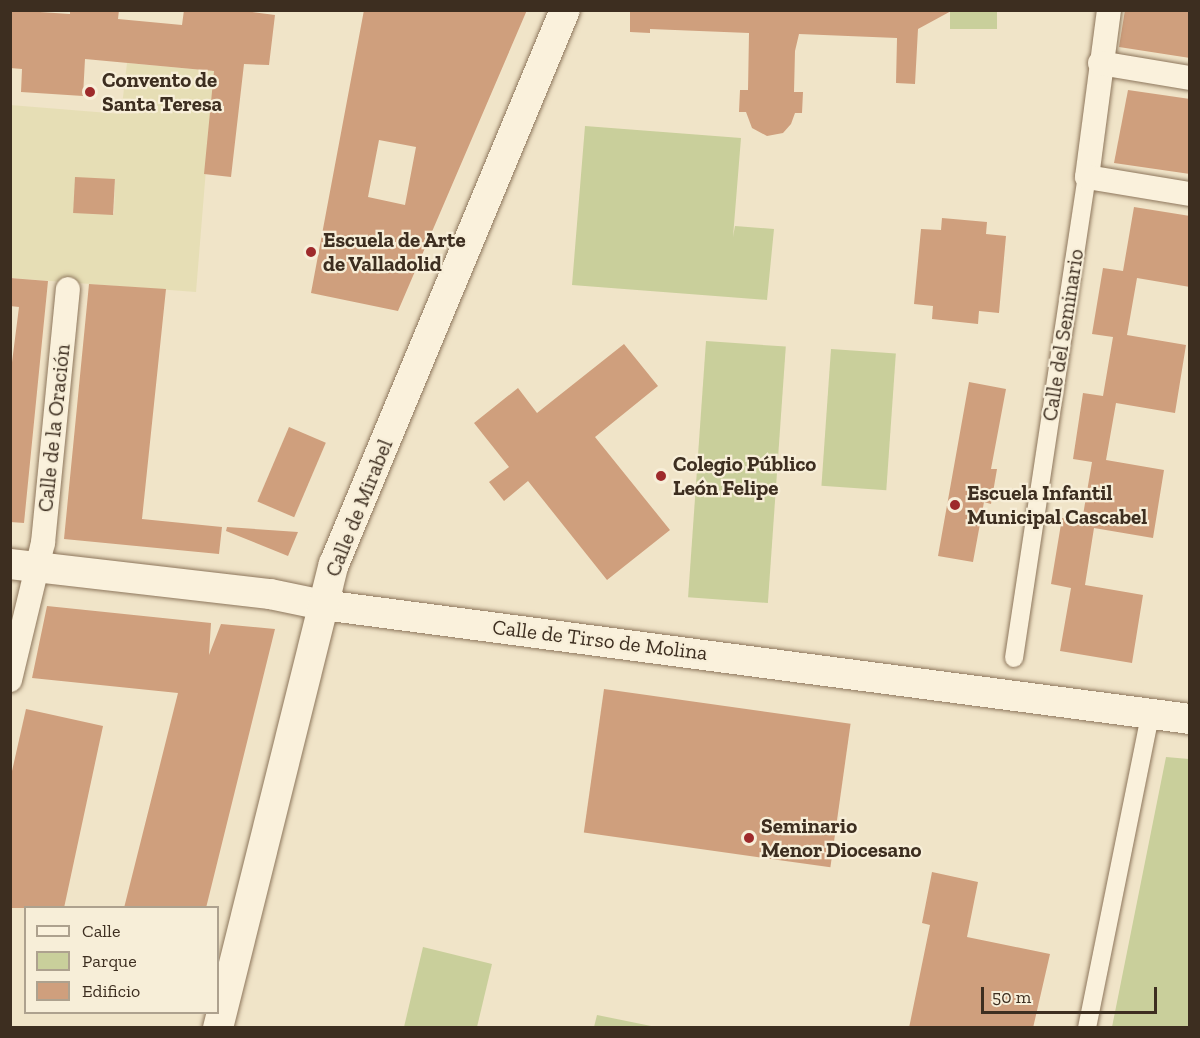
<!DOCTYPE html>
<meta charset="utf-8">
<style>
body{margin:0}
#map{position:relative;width:1200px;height:1038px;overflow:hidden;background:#f0e4c8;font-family:"Zilla Slab",serif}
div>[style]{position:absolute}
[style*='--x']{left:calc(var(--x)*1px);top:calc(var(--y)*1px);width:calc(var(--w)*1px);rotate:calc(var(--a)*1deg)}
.farmland>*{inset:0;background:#e6deb5}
.green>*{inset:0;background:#c9cf9b;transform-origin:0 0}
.building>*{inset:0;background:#cf9f7d;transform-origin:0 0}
.roads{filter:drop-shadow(0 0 2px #8d765c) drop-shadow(0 0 2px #8d765c)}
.pedestrian>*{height:18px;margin:-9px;padding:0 9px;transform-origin:9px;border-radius:9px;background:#faf1dc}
.minor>*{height:24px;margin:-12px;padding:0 12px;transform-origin:12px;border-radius:12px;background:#faf1dc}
.tertiary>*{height:30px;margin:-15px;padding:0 15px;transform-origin:15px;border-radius:15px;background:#faf1dc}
.dots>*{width:16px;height:16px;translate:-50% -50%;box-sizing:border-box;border:3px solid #f7eed8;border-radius:50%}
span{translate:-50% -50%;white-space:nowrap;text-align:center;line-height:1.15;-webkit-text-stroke:4.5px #f7eed8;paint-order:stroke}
.poi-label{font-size:21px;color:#3d2e20;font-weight:700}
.left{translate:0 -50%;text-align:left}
.street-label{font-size:21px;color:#3d2e20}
.frame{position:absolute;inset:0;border:12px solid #3d2e20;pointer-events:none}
.legend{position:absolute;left:24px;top:906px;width:195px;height:108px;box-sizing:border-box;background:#f7eed8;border:2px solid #ada18e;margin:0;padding:8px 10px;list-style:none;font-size:18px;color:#3d2e20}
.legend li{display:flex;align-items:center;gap:12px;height:30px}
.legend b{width:30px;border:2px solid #ada18e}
.scale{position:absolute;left:981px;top:987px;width:176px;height:27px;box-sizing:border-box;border:3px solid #3d2e20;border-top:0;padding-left:8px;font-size:18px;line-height:21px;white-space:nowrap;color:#3d2e20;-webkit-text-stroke:4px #f7eed8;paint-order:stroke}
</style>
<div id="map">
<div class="farmland">
<i style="clip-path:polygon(evenodd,127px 63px,214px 71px,196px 292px,11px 278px,10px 105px,121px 114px,127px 63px,75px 178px,115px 179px,114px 214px,75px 178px)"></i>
</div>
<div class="green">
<i style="left:950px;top:11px;width:47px;height:18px"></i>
<i style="clip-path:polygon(585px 126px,741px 138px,733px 237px,735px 226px,774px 229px,767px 300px,572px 285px)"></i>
<i style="left:706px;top:341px;width:80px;height:257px;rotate:4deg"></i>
<i style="left:831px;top:349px;width:65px;height:137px;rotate:4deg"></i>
<i style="clip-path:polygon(1166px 757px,1189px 759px,1189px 1027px,1112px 1027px)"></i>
<i style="clip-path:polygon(423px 947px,492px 964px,477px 1027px,404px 1027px)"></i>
<i style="clip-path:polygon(597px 1015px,656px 1027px,594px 1027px)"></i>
</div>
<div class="building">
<i style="clip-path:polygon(10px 10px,70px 14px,70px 10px,119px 10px,118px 19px,182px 25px,184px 10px,237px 10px,275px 15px,269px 65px,244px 64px,231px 177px,204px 174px,214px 71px,85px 59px,83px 96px,21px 92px,22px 69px,10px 68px)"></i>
<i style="clip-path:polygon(evenodd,364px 10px,527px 10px,398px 311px,311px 293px,364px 10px,379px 140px,416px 147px,405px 205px,368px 197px,379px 140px)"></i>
<i style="clip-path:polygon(630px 10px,953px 10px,918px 29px,915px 84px,896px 83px,897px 38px,799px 34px,795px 51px,794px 92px,803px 92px,802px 113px,795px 113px,791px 124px,783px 133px,767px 136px,752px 128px,746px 112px,739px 112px,740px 90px,748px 90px,749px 33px,650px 29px,650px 33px,630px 32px)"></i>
<i style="clip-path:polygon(1125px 10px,1190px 10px,1190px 58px,1119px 47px)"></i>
<i style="clip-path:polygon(1128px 90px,1190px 99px,1190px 174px,1114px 163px)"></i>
<i style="left:75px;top:177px;width:40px;height:36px;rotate:3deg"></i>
<i style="clip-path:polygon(1134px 207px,1190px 216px,1190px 287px,1137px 278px,1127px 335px,1186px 345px,1175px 413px,1116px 403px,1106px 460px,1164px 470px,1153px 538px,1094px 528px,1085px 585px,1143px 595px,1132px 663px,1060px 651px,1071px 588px,1051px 584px,1062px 518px,1082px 521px,1092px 462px,1073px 459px,1083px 393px,1103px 396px,1113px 337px,1092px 334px,1103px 268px,1123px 271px)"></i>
<i style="clip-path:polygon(942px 218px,987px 222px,986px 234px,1006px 236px,999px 313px,979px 311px,978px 324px,932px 319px,933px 306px,914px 304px,921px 229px,941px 230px)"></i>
<i style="clip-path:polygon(10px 278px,48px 281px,24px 523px,10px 522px,10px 378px,19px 307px,10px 306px)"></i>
<i style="clip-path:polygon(89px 284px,166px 289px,142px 519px,222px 527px,219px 554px,64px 539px)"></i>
<i style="clip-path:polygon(624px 344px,658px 386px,595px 437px,670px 530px,607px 580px,528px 481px,504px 501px,489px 482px,509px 467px,474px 423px,518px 388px,537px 413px)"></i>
<i style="clip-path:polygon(969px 382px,1006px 389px,991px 469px,997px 469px,991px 504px,984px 502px,973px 562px,938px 556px)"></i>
<i style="left:289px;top:427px;width:40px;height:81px;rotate:23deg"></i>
<i style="clip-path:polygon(227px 527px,298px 532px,288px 556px,226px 531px)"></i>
<i style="clip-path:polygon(47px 606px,211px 623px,209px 655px,221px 624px,275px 629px,206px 908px,124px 908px,178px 693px,32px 678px)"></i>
<i style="left:604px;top:689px;width:249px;height:145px;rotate:8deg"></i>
<i style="clip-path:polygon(26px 709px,103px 726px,64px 908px,10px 908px,10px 780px)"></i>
<i style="clip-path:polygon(932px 872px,978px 882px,967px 937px,1050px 954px,1033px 1028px,909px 1028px,930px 925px,922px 923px)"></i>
</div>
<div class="roads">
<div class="pedestrian">
<i style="--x:1014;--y:658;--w:487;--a:-81.4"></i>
<i style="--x:1087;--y:1028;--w:319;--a:-78.6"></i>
</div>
<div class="minor">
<i style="--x:1109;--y:10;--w:168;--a:97.5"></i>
<i style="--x:1087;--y:177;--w:104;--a:9.4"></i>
<i style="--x:1100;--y:63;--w:91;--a:9.5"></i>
<i style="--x:10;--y:680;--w:141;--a:-76.5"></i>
<i style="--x:43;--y:543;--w:255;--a:-84.4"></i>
</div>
<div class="tertiary">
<i style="--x:10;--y:564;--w:262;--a:6.6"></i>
<i style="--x:270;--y:594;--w:54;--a:11.7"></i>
<i style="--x:323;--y:605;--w:874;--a:7.49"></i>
<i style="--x:218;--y:1028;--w:478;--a:-76"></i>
<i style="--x:334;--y:564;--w:600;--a:-67.37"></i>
</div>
</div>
<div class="dots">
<i style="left:90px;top:92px;background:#9e2a2b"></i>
<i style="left:311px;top:252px;background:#9e2a2b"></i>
<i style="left:661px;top:476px;background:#9e2a2b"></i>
<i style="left:955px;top:505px;background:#9e2a2b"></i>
<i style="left:749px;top:838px;background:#9e2a2b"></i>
</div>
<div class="poi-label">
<span class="left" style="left:102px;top:92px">Convento de<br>Santa Teresa</span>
<span class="left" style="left:323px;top:252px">Escuela de Arte<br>de Valladolid</span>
<span class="left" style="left:673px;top:476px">Colegio Público<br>León Felipe</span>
<span class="left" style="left:967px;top:505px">Escuela Infantil<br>Municipal Cascabel</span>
<span class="left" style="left:761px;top:838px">Seminario<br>Menor Diocesano</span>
</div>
<div class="street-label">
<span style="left:1063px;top:335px;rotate:-81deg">Calle del Seminario</span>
<span style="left:54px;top:428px;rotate:-84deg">Calle de la Oración</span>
<span style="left:359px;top:508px;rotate:-68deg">Calle de Mirabel</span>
<span style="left:600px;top:640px;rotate:7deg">Calle de Tirso de Molina</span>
</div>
<div class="frame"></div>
<ul class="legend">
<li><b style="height:8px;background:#faf1dc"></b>Calle</li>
<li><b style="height:16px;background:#c9cf9b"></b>Parque</li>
<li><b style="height:16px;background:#cf9f7d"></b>Edificio</li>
</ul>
<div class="scale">50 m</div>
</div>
